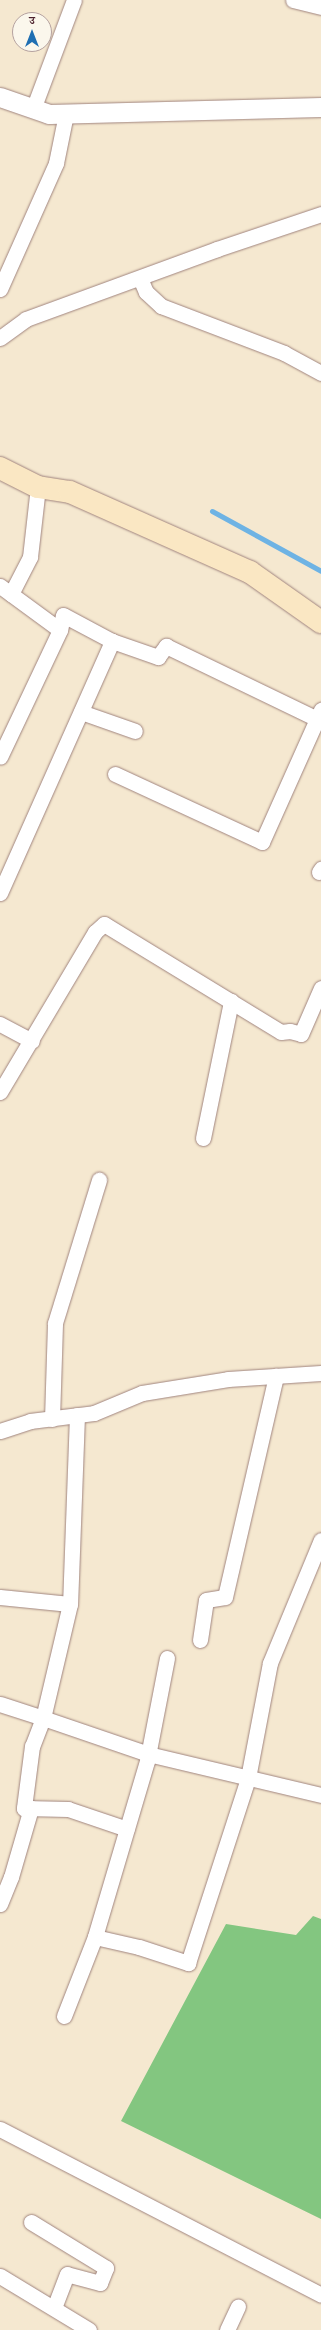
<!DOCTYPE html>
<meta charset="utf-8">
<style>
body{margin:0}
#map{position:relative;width:321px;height:2330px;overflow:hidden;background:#f5e8d0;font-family:Alegreya,"Noto Serif Devanagari",serif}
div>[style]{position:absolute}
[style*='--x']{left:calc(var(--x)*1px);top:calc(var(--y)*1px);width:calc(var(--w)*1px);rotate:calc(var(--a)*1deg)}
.green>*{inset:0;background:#83c680}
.stream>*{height:5px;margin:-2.5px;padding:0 2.5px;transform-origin:2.5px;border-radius:2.5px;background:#6eb3e4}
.roads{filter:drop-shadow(0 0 1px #a0847e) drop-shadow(0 0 1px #a0847e)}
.minor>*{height:15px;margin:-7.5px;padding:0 7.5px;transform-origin:7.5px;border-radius:7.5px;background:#fff}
.tertiary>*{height:19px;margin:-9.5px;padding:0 9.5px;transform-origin:9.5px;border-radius:9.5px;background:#fff}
.secondary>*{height:22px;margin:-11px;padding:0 11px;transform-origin:11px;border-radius:11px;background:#fae7c3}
span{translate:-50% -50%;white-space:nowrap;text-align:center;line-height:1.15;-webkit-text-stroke:3px #fbf7ec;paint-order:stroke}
.north{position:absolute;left:12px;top:12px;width:40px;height:40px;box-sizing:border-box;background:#fbf7ec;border:1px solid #b4a19f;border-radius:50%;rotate:0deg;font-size:11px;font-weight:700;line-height:16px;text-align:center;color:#4a1f2b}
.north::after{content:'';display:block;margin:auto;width:14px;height:18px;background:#1f6fb2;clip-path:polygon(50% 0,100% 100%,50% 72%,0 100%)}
</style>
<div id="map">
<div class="green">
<i style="clip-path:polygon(313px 1916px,321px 1919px,321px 2219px,121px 2121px,226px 1924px,296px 1935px)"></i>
</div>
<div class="stream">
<i style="--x:212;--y:511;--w:124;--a:28.8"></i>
</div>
<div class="roads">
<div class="minor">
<i style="--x:293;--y:0;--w:29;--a:14"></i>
<i style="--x:33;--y:109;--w:116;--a:-69.4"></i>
<i style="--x:140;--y:278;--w:15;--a:67"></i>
<i style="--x:146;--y:292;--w:21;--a:43"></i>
<i style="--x:161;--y:306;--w:132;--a:20.9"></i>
<i style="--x:284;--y:353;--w:42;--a:28.4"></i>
<i style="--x:0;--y:289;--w:138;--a:-66"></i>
<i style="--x:56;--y:163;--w:50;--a:-78.5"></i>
<i style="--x:0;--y:338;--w:32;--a:-36"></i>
<i style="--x:26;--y:319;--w:203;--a:-20.1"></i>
<i style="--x:217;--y:249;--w:110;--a:-18.6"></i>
<i style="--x:0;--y:586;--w:74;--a:36.3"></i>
<i style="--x:60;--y:630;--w:140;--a:115.3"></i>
<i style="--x:11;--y:594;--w:42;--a:-62.8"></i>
<i style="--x:30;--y:557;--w:70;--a:-83.5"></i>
<i style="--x:112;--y:641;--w:49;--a:19.2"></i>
<i style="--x:158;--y:657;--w:14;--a:-54"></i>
<i style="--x:166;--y:646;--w:168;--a:25.8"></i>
<i style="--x:81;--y:712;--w:57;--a:19.4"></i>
<i style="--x:115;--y:774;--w:162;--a:24.8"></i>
<i style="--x:262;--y:842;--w:145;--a:-65.9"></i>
<i style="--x:319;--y:872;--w:4;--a:-56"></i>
<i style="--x:0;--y:893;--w:276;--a:-66"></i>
<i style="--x:112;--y:641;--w:55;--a:-152"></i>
<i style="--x:63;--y:615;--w:15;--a:101"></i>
<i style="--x:0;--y:1024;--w:36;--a:28"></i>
<i style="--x:0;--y:1092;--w:186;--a:-59.3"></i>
<i style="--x:95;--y:932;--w:12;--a:-42"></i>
<i style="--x:104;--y:924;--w:207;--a:31.4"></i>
<i style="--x:281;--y:1032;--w:9;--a:-6"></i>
<i style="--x:290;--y:1031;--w:11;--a:15"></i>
<i style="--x:301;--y:1034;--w:50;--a:-66.5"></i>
<i style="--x:203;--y:1138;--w:140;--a:-78.4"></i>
<i style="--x:77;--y:1415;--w:189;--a:92.1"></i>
<i style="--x:70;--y:1604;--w:117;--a:103.3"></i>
<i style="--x:43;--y:1718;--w:111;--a:18.9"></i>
<i style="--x:148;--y:1754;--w:178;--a:13.3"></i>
<i style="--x:52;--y:1419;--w:96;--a:-88.2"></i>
<i style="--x:55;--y:1323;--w:150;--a:-72.9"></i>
<i style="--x:0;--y:1431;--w:32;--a:-18"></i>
<i style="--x:30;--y:1421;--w:64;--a:-7.1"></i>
<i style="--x:94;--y:1413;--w:52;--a:-22.6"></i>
<i style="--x:142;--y:1393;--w:87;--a:-9.2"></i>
<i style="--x:228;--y:1379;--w:93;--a:-3.7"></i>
<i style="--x:0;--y:1597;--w:70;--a:5.7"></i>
<i style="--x:200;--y:1640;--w:40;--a:-81.5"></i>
<i style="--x:206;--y:1600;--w:19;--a:-9"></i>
<i style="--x:225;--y:1597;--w:227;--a:-77"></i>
<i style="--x:167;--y:1658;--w:105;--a:101"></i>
<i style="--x:147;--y:1761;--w:184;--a:106.5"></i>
<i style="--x:95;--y:1937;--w:45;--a:12.8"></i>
<i style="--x:139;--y:1947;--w:52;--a:18.1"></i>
<i style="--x:188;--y:1963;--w:194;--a:-72"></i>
<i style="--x:248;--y:1778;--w:117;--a:-79.2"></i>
<i style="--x:270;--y:1663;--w:133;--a:-67.5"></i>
<i style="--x:0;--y:1704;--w:45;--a:18"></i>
<i style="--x:43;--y:1718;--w:30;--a:111"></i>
<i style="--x:32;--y:1746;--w:63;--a:97.4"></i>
<i style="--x:24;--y:1808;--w:44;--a:1.3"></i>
<i style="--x:68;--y:1809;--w:62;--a:18.7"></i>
<i style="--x:0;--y:1904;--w:29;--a:-68"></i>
<i style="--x:11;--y:1877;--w:72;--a:-73.8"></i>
<i style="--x:64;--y:2016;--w:85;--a:-68.6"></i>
<i style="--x:0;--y:2129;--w:361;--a:27.3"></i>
<i style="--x:31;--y:2222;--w:88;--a:31.5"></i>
<i style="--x:106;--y:2268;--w:16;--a:112"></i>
<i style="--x:100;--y:2283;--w:34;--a:-165"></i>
<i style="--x:67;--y:2274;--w:36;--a:111"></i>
<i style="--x:0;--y:2276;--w:104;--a:31.2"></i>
<i style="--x:227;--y:2330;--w:26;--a:-65"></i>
</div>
<div class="tertiary">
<i style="--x:0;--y:97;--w:52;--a:19.1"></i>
<i style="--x:49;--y:114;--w:272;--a:-1.5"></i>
</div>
<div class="secondary">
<i style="--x:0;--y:468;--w:42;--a:26.6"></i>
<i style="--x:38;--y:487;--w:32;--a:9"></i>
<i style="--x:70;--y:492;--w:197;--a:24"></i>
<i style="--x:250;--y:572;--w:87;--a:35.2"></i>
</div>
</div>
<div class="north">उ</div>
</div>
